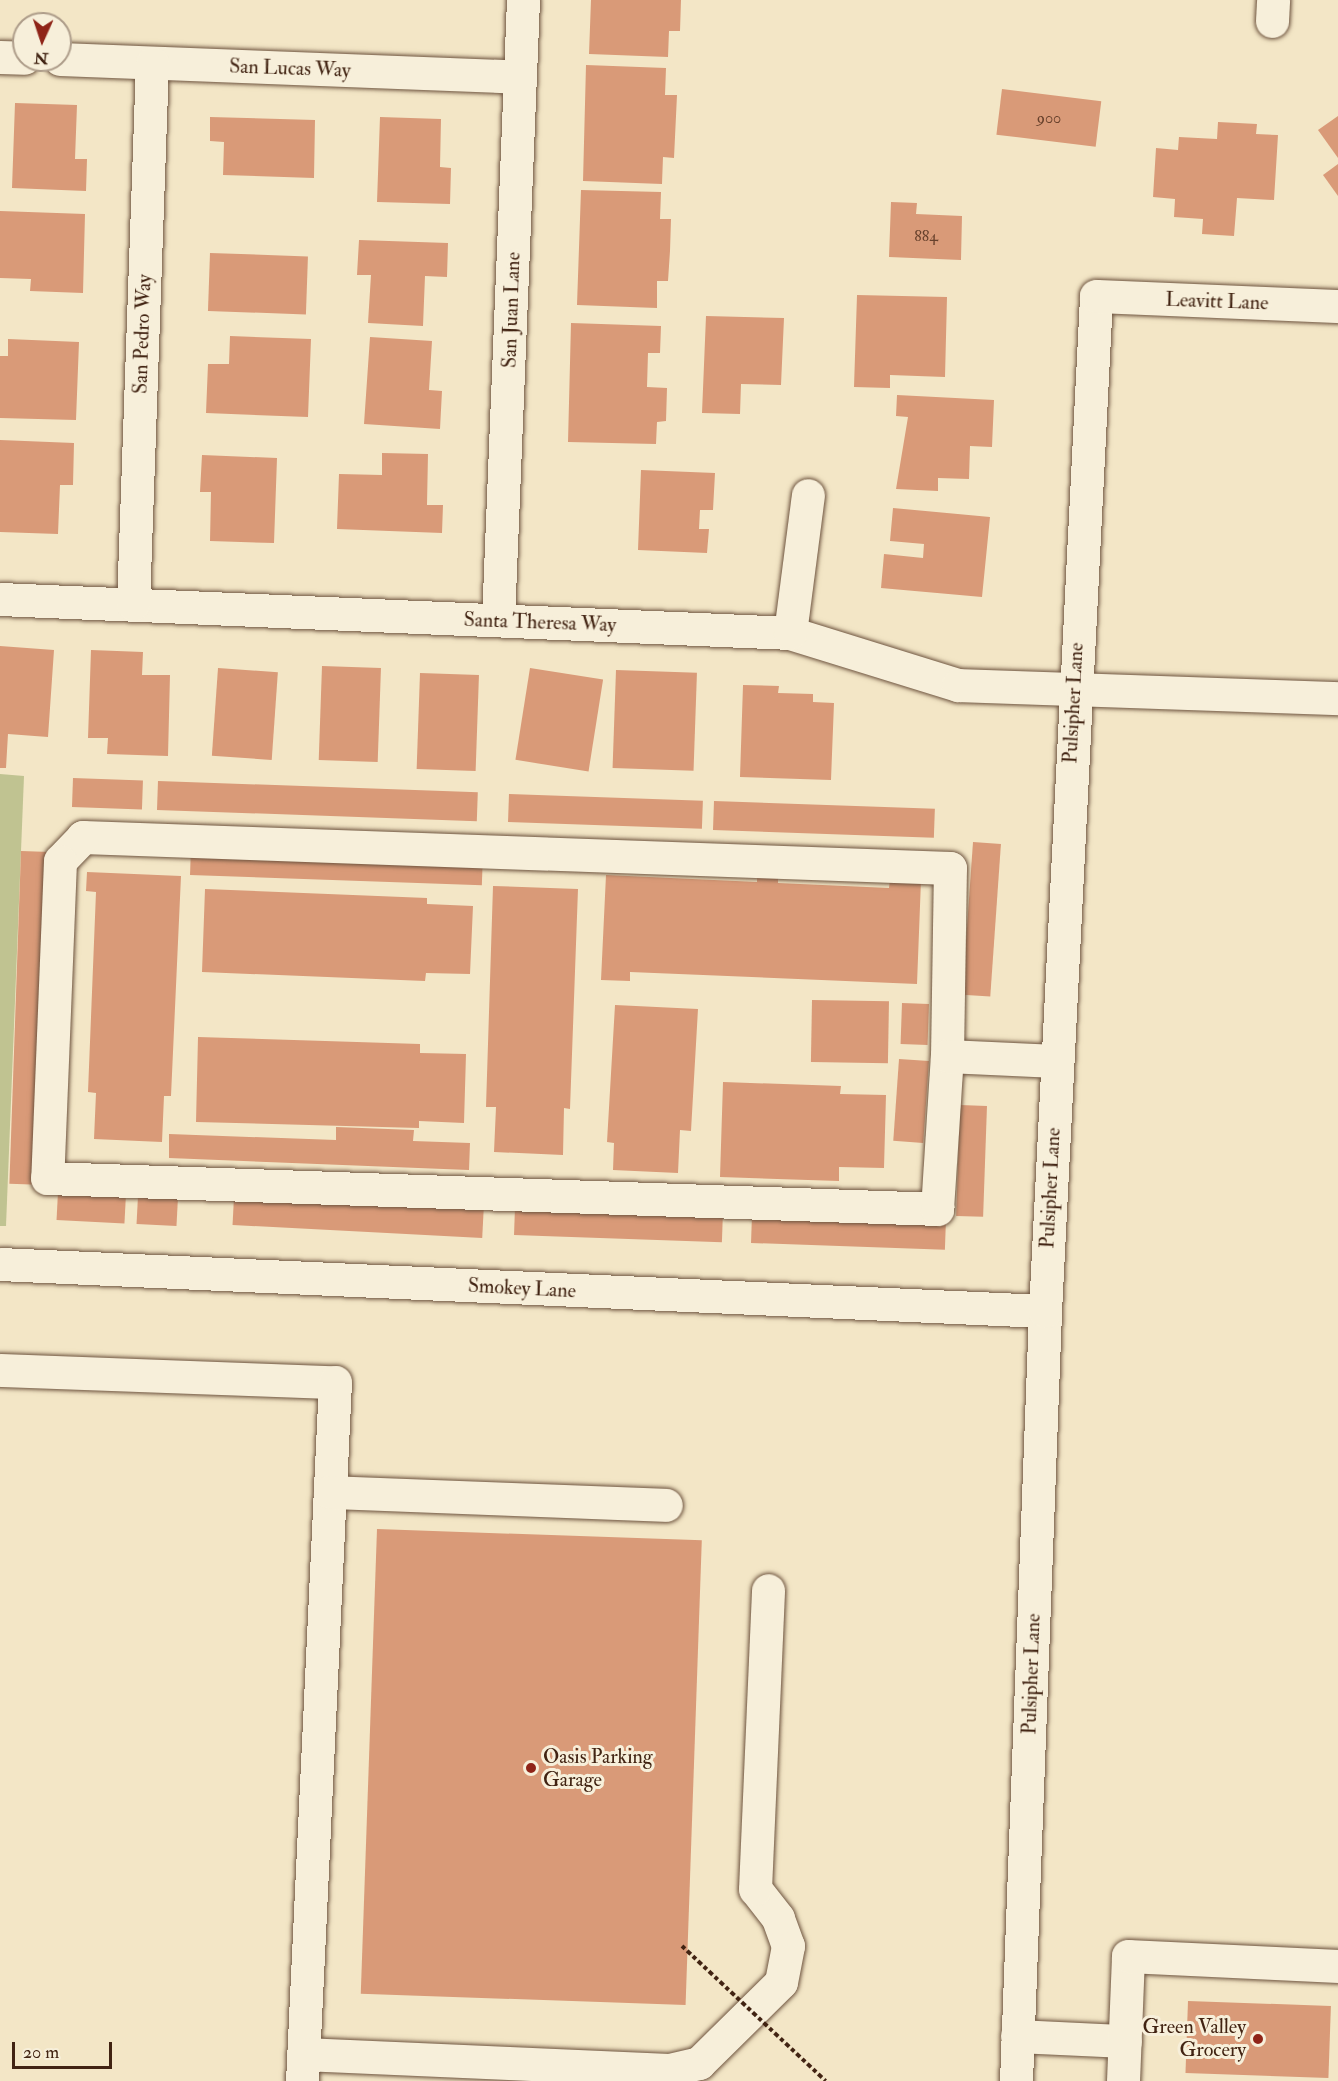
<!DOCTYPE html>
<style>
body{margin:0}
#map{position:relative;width:1338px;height:2081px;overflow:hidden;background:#f3e6c6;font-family:"IM FELL Double Pica",serif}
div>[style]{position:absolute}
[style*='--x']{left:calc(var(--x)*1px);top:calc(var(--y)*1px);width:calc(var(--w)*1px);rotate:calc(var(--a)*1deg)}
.green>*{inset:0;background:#c0c391}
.building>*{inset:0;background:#d99a78;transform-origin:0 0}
.roads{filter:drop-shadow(0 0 2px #6e543f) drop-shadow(0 0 2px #6e543f)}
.minor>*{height:33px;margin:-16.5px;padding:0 16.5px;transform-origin:16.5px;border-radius:16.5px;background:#f7efda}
.path-bridge>*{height:4px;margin-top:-2px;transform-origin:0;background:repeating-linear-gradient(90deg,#412312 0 4.5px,transparent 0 7.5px)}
.dots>*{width:16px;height:16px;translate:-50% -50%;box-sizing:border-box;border:3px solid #f7efda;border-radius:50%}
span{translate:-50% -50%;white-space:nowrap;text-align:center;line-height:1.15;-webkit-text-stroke:6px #f7efda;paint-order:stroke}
.number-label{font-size:16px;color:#67412c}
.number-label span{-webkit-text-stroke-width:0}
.street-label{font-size:20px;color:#412312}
.poi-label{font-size:20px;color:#412312}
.left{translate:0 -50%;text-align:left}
.right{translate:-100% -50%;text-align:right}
.north{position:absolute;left:12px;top:12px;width:60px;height:60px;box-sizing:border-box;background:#f7efda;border:2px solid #ae9d8a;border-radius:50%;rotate:183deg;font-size:16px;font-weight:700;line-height:24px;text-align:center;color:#412312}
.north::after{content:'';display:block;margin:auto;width:21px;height:27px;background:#8f2418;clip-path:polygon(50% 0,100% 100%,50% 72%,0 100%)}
.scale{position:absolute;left:12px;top:2042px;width:100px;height:27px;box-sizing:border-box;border:3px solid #412312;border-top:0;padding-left:8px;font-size:18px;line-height:21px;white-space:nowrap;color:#412312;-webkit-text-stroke:4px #f7efda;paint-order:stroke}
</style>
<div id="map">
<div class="green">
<i style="clip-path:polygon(0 774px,24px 776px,6px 1226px,0 1226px)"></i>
</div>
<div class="building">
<i style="clip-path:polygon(591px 0,681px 0,680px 31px,669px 31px,668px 57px,589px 54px)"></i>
<i style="clip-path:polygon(586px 65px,666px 68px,665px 95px,677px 95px,674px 158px,663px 157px,662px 184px,583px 181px)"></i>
<i style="left:1002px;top:89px;width:100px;height:46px;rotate:7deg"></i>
<i style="clip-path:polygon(15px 103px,77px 105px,75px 159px,87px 159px,86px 191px,12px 188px)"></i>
<i style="clip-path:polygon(1338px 116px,1338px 158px,1318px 130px)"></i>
<i style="clip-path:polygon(210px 117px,315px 120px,314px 178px,223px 175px,224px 142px,210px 141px)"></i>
<i style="clip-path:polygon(380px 117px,441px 119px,440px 167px,451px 168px,450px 204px,377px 202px)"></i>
<i style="clip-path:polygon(1218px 122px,1257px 124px,1256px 134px,1278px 135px,1274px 200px,1237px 198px,1234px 236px,1202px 234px,1203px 219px,1174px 217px,1175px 199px,1153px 197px,1156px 148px,1178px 150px,1179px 137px,1217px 139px)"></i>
<i style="clip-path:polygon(1338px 164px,1338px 196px,1323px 175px)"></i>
<i style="clip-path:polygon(581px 190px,661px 192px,660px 219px,671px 219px,670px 251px,668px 281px,657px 281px,657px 308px,577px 305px)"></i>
<i style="clip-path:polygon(891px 202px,917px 203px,916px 214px,962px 216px,961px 260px,889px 257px)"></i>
<i style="clip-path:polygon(0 211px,85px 214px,83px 293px,30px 291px,31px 279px,0 278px)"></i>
<i style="clip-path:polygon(359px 240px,448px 243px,447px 277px,425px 276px,423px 326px,368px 323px,371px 275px,357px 275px)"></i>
<i style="left:210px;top:253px;width:98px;height:58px;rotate:2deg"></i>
<i style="clip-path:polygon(857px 295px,947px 297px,945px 377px,890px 375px,890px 388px,854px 387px)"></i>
<i style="clip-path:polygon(706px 316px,784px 318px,781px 385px,741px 384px,740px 414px,702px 413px)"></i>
<i style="clip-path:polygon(571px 323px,661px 326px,660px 353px,648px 353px,647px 387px,667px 388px,666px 421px,657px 422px,656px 444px,568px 442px)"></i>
<i style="clip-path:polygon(230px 336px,311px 339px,308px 417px,206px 413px,208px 364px,229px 364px)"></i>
<i style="clip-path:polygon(370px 337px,432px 341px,429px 390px,442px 391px,440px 429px,364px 424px)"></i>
<i style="clip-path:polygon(8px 339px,79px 342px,76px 420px,0 418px,0 356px,8px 356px)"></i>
<i style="clip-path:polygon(897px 395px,994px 400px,992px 447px,970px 446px,969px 479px,938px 478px,938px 491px,896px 489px,908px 417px,896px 416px)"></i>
<i style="clip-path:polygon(0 440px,74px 443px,73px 485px,60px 485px,58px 534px,0 532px)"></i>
<i style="clip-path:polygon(382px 453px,428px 454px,427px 505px,443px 505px,442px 533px,337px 529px,339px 474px,382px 475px)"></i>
<i style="clip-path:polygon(202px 455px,277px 458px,274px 543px,210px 541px,211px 492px,200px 492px)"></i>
<i style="clip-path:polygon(641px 470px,715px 473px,713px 510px,700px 510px,699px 529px,709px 529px,707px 553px,638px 550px)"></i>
<i style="clip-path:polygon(893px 508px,990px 517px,982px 597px,881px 588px,884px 554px,923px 558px,924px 544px,890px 541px)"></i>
<i style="clip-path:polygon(0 646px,54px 650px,48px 737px,8px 734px,6px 768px,0 768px)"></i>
<i style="clip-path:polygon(91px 650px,143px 652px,142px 675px,170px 675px,168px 756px,107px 754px,108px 738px,88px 738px)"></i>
<i style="left:322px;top:666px;width:59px;height:94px;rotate:2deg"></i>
<i style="left:218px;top:668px;width:60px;height:88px;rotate:4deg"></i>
<i style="left:530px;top:668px;width:74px;height:93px;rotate:9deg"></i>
<i style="left:616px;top:670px;width:81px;height:98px;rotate:2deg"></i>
<i style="left:420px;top:673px;width:59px;height:96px;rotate:2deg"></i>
<i style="clip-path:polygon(743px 685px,779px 686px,778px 693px,813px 694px,813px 702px,834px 703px,831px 780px,740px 777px)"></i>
<i style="left:73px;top:778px;width:70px;height:29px;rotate:2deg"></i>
<i style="left:158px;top:781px;width:320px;height:29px;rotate:2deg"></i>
<i style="left:509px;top:794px;width:194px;height:28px;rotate:2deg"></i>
<i style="left:714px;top:801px;width:221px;height:29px;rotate:2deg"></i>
<i style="left:973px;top:842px;width:28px;height:153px;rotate:4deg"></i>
<i style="left:191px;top:847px;width:292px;height:28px;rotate:2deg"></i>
<i style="left:21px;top:851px;width:29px;height:333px;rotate:2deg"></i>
<i style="clip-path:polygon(87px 872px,181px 876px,171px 1096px,164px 1096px,162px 1142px,94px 1139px,96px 1093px,88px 1092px,96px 892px,86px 891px)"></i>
<i style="clip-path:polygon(757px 873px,778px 873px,778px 883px,889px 888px,890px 879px,921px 880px,917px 984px,630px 972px,630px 981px,601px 980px,606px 875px,757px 882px)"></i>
<i style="clip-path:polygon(493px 886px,578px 889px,570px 1109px,564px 1108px,563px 1155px,494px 1152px,496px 1107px,486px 1107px)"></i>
<i style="clip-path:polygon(205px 889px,427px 898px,427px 904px,473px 906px,470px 974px,426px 973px,425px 981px,202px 972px)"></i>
<i style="left:812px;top:1000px;width:77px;height:62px;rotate:1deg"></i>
<i style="left:902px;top:1003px;width:27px;height:41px;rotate:2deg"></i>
<i style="clip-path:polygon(615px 1005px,698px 1009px,691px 1131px,680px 1130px,678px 1173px,613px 1170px,614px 1143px,607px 1142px)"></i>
<i style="clip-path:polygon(198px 1037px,420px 1044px,420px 1053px,466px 1054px,464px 1123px,419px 1121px,419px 1128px,196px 1122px)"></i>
<i style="left:899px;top:1059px;width:30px;height:82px;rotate:4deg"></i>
<i style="clip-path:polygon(723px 1082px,841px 1086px,840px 1094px,886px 1095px,884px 1168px,839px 1167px,839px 1181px,720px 1177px)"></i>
<i style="left:960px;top:1105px;width:27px;height:111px;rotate:2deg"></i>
<i style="clip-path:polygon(336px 1127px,414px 1130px,413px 1141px,470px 1143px,469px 1170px,169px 1158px,169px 1134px,336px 1140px)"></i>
<i style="left:58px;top:1192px;width:68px;height:28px;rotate:3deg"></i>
<i style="left:138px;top:1196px;width:40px;height:28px;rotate:3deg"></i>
<i style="left:234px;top:1197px;width:250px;height:28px;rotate:3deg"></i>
<i style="left:515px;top:1207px;width:208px;height:28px;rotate:2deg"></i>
<i style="left:752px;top:1215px;width:194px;height:28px;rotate:2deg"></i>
<i style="left:377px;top:1529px;width:325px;height:465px;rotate:2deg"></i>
<i style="left:1188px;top:2001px;width:143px;height:72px;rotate:2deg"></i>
</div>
<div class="roads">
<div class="minor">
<i style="--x:1272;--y:21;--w:21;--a:-87"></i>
<i style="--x:0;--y:57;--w:24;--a:2"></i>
<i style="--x:60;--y:59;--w:460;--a:2.2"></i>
<i style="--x:0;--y:599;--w:791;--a:2.46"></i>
<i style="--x:790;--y:633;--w:176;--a:17.2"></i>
<i style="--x:958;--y:685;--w:380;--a:2"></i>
<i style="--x:133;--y:604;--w:541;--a:-87.99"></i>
<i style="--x:498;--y:620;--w:621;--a:-87.69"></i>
<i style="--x:790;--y:633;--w:139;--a:-82.6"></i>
<i style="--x:947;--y:1056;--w:188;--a:-89.1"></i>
<i style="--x:950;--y:868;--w:868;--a:-177.95"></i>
<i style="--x:83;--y:837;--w:33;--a:134"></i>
<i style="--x:60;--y:861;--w:317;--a:92.3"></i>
<i style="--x:47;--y:1178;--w:891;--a:1.99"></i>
<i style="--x:937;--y:1209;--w:153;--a:-86.3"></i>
<i style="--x:947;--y:1056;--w:109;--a:2.6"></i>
<i style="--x:0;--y:1264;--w:1046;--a:2.58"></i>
<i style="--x:0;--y:1370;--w:335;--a:2.1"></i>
<i style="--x:335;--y:1382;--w:700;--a:92.7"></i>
<i style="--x:330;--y:1492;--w:336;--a:2.2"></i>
<i style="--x:1017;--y:2036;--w:108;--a:2.7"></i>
<i style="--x:303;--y:2054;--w:366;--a:2.5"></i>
<i style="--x:669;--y:2070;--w:11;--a:90"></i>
<i style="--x:669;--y:2070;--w:31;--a:-13"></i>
<i style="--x:699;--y:2063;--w:115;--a:-44.6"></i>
<i style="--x:781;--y:1982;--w:37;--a:-79"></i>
<i style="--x:788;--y:1946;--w:30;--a:-110"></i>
<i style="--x:778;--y:1918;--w:37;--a:-128"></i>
<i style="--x:755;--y:1889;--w:299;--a:-87.5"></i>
<i style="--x:1016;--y:2081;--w:771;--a:-87.84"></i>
<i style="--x:1045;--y:1311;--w:1016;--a:-87.12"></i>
<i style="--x:1096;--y:296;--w:242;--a:2.4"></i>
<i style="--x:1123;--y:2081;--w:125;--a:-87.7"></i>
<i style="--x:1128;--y:1956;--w:210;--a:2.7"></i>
</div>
</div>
<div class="path-bridge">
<i style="--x:682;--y:1946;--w:197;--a:43.2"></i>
</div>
<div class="dots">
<i style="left:531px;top:1768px;background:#8f2418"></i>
<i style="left:1258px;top:2039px;background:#8f2418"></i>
</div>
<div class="number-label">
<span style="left:1049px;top:118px">900</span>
<span style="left:926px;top:236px">884</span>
</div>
<div class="street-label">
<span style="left:290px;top:68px;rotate:2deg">San Lucas Way</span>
<span style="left:1217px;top:301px;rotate:2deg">Leavitt Lane</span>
<span style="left:511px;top:310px;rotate:-88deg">San Juan Lane</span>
<span style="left:142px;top:334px;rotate:-88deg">San Pedro Way</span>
<span style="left:540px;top:622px;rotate:2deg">Santa Theresa Way</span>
<span style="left:1073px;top:703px;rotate:-87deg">Pulsipher Lane</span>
<span style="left:1050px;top:1188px;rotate:-87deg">Pulsipher Lane</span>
<span style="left:522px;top:1288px;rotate:3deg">Smokey Lane</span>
<span style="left:1031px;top:1674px;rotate:-88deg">Pulsipher Lane</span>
</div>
<div class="poi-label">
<span class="left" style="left:543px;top:1768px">Oasis Parking<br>Garage</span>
<span class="right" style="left:1246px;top:2038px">Green Valley<br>Grocery</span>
</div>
<div class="north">N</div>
<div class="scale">20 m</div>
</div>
